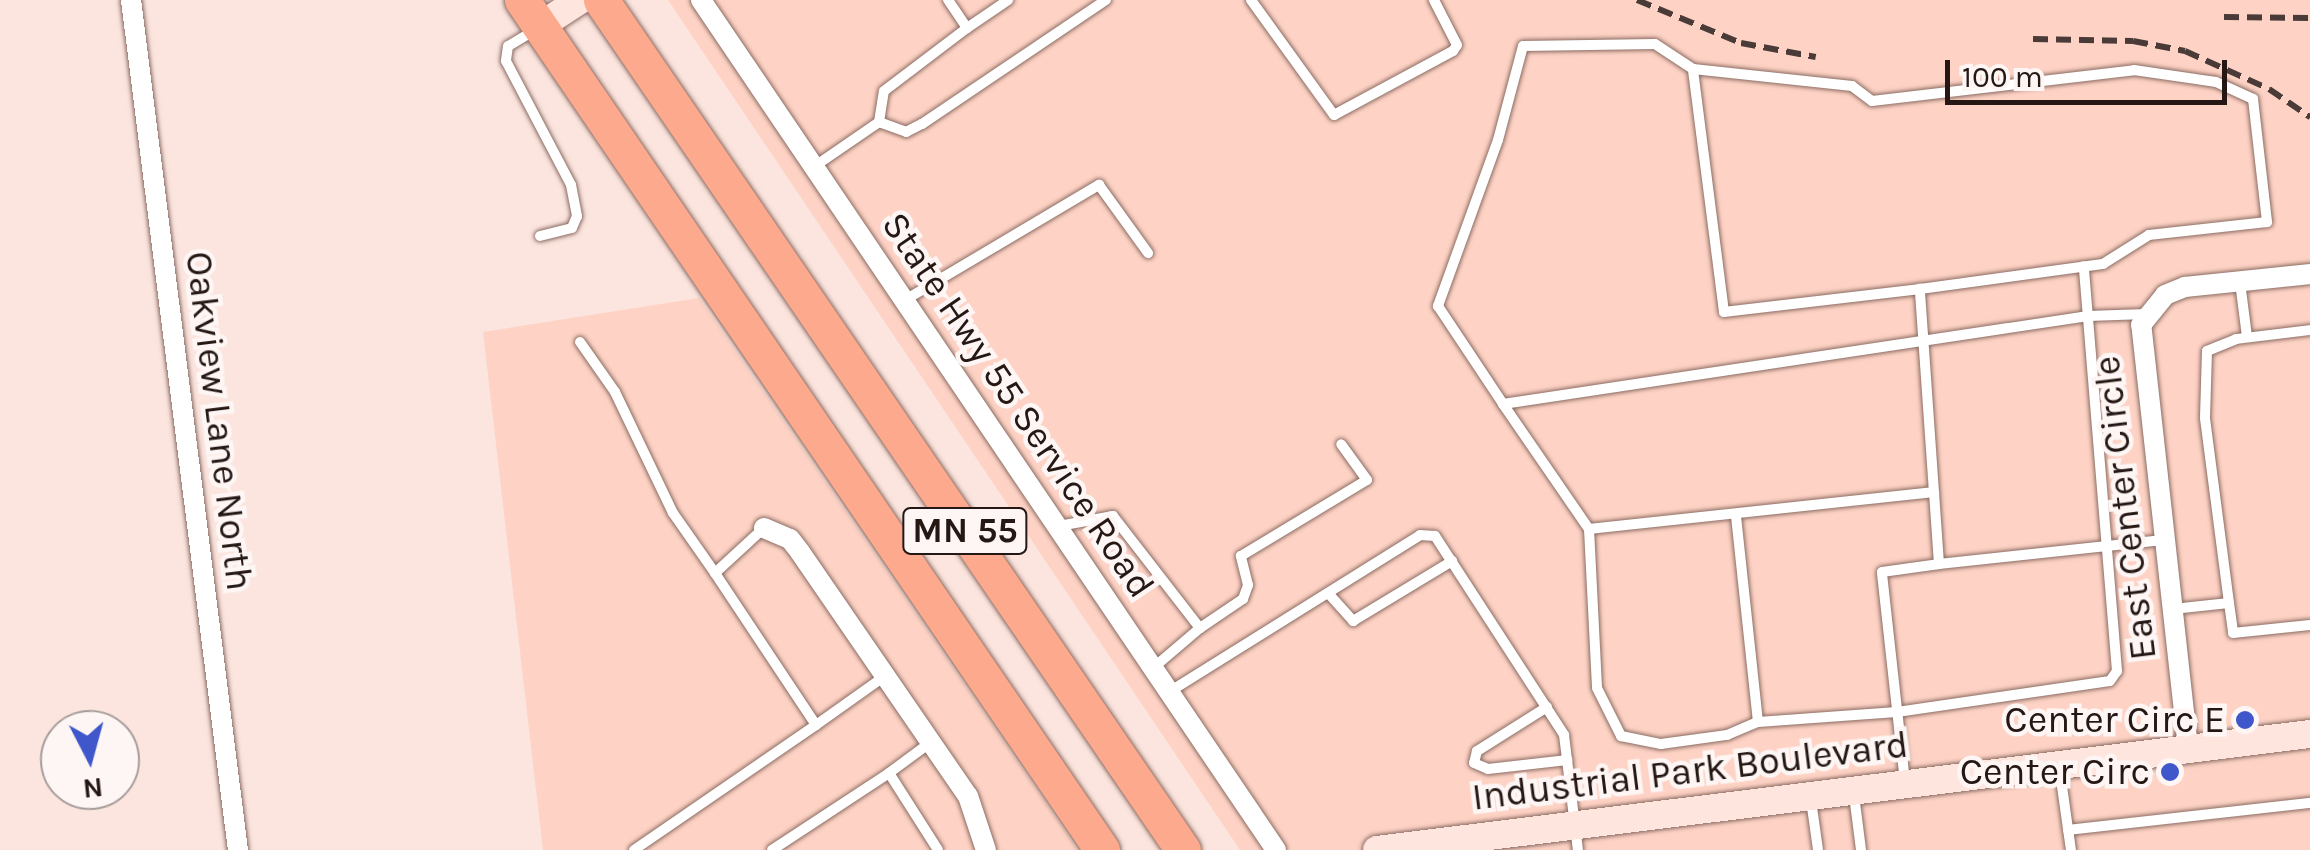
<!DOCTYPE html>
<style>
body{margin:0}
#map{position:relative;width:2310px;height:850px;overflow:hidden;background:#fbe5de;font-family:Karla,sans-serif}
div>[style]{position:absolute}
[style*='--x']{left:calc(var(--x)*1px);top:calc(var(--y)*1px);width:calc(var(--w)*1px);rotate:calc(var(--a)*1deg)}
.built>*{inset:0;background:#fed3c5}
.roads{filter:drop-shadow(0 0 2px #8b6c63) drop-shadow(0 0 2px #8b6c63)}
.lane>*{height:10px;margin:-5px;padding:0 5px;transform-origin:5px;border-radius:5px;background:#fff}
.street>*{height:20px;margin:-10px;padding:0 10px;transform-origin:10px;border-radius:10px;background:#fff}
.secondary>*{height:28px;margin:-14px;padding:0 14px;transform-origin:14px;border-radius:14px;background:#fee5dd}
.highway>*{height:35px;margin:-17.5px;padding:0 17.5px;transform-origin:17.5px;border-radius:17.5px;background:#fda98e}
.rail>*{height:6px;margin-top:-3px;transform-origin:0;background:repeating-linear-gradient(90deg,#4a3b38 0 15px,transparent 0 23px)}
.dots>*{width:28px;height:28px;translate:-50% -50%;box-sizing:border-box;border:5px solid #fdf6f4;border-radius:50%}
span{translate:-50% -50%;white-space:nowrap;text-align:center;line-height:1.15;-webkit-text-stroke:9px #fdf6f4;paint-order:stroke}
.shield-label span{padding:2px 8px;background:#fdf6f4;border:2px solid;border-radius:8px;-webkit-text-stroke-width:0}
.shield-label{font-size:35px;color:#241714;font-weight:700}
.street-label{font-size:38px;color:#241714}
.poi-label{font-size:38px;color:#241714}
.right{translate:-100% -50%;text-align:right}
.north{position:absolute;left:40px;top:710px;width:100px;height:100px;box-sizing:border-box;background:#fdf6f4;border:2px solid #a69d9a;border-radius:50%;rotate:174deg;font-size:28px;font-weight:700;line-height:40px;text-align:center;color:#241714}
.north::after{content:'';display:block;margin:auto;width:35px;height:45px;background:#3f57ca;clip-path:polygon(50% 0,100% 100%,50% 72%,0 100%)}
.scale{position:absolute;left:1945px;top:60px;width:282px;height:45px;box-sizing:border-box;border:5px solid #241714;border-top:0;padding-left:12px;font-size:30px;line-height:35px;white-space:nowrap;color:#241714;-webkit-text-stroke:8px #fdf6f4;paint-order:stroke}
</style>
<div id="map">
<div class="built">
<i style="clip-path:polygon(668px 0,2310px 0,2310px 850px,1240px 850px)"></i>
<i style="clip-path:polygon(699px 298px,1078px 850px,543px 850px,483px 332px)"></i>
</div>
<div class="roads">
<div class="lane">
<i style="--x:1251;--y:0;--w:142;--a:54.2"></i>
<i style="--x:1334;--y:115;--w:135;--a:-28.3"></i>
<i style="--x:1453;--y:51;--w:7;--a:-56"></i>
<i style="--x:1457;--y:45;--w:51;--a:-117.1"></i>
<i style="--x:967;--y:28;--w:50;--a:-34.3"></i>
<i style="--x:535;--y:30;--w:31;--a:149"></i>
<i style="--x:508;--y:46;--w:15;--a:98"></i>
<i style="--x:506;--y:61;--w:140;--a:62.3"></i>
<i style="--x:571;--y:185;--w:32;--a:79"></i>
<i style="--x:577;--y:216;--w:13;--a:113"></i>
<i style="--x:572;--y:228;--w:33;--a:166"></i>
<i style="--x:1693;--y:69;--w:45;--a:-146.7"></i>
<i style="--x:1655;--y:44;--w:132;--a:179.1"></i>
<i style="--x:1523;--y:46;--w:97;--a:104.9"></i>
<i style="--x:1498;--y:140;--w:177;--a:109.9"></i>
<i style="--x:1438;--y:306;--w:118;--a:56.4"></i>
<i style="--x:1503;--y:404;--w:592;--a:-8.55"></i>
<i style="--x:2088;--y:316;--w:58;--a:-2"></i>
<i style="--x:879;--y:122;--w:29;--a:20"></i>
<i style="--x:906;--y:132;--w:18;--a:-27"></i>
<i style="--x:922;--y:124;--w:222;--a:-34"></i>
<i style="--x:815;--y:166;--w:78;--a:-34.5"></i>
<i style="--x:879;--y:122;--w:31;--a:-81"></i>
<i style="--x:884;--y:91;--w:104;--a:-37.2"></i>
<i style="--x:967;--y:28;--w:34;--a:-124"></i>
<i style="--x:2240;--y:282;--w:55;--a:82.7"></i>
<i style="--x:905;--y:300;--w:226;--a:-30.7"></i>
<i style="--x:1099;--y:185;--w:84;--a:54.2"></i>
<i style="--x:580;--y:342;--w:61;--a:55"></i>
<i style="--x:615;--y:392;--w:134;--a:64.4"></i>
<i style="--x:673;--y:513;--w:73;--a:55"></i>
<i style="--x:1503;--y:404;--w:152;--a:55.5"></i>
<i style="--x:1589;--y:529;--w:347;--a:-6.1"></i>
<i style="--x:1059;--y:526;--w:55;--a:-10.5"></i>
<i style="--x:1113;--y:516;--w:142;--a:52.2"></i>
<i style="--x:1200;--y:628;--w:62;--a:139.6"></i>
<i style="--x:1589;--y:529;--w:159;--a:87.1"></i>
<i style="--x:1597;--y:688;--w:54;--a:63.4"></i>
<i style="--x:1621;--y:736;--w:41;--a:11.3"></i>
<i style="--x:1661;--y:744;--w:67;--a:-7.8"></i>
<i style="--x:1727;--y:735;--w:34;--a:-23"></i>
<i style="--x:1758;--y:722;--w:208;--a:-96.1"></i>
<i style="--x:1939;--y:564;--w:225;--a:-6.1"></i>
<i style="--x:1328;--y:593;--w:38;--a:48"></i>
<i style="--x:1353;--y:621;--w:116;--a:-31.2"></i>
<i style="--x:2229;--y:603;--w:187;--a:-97.4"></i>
<i style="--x:2205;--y:418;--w:67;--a:-88.3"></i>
<i style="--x:2207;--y:351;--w:31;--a:-22"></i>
<i style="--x:2236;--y:339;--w:75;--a:-6.9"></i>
<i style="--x:2173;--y:609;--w:56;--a:-6.1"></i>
<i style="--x:2229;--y:603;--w:30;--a:82"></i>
<i style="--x:2233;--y:633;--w:77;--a:-5.9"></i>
<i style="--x:1200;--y:628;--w:52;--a:-34"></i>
<i style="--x:1243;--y:599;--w:15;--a:-70"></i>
<i style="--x:1248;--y:585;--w:30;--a:-104"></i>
<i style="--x:1241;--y:556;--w:147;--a:-31.1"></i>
<i style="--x:1367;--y:480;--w:44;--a:-125.8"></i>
<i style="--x:1169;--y:692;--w:296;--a:-32"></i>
<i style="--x:1420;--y:535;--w:15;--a:4"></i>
<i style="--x:1435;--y:536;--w:237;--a:57"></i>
<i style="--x:1564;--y:735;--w:116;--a:83.1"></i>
<i style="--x:1547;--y:707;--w:83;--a:147.8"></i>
<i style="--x:1477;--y:751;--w:12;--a:104"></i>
<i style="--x:1474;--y:763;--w:15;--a:23"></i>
<i style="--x:1488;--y:769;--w:80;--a:-6.5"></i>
<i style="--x:1758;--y:722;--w:139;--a:-4.1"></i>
<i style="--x:1897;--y:712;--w:215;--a:-8.3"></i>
<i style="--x:2110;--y:681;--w:12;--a:-55"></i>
<i style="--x:2117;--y:671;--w:406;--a:-94.7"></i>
<i style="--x:816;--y:725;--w:85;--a:-35.4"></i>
<i style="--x:2059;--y:765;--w:86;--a:82"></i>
<i style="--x:889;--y:773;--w:52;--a:-36.4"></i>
<i style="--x:1905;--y:782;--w:211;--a:-96.3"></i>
<i style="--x:1882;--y:572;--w:58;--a:-8"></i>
<i style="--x:1939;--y:564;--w:276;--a:-94"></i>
<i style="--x:1920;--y:289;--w:197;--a:173.3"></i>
<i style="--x:1724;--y:312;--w:245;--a:-97.3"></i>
<i style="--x:1693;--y:69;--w:160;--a:6.1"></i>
<i style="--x:1852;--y:86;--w:25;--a:37"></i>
<i style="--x:1872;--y:101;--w:264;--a:-6.7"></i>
<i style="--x:2134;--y:70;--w:83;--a:8.3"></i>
<i style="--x:2216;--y:82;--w:41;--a:24.7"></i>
<i style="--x:2253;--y:99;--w:124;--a:83.5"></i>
<i style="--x:2267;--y:222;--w:119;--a:173.7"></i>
<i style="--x:2149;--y:235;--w:54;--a:147.8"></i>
<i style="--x:2103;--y:264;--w:185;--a:172.2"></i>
<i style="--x:1854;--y:795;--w:55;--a:82.7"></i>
<i style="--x:1811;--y:800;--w:50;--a:82"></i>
<i style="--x:2068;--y:830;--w:244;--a:-6.4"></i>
<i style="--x:634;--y:850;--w:221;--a:-34.5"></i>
<i style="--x:816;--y:725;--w:182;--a:-123.6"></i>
<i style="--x:715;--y:573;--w:67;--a:-42.6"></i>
<i style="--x:772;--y:850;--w:140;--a:-33.3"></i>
<i style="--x:889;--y:773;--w:91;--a:57.5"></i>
</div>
<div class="street">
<i style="--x:131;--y:0;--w:857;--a:82.83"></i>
<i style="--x:701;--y:0;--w:1026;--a:55.92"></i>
<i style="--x:764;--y:528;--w:28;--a:23"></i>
<i style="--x:790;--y:539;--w:16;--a:52"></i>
<i style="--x:800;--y:552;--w:296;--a:55.5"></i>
<i style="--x:968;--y:796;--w:57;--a:71.6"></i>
<i style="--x:2188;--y:748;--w:426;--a:-96.3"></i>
<i style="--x:2141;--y:325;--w:38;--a:-51"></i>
<i style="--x:2165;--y:295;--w:22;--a:-22"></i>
<i style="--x:2185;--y:287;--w:126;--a:-5.9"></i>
</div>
<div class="secondary">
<i style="--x:540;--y:26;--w:48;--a:-33"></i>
<i style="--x:1377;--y:850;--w:940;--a:-7.09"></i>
</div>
<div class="highway">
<i style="--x:522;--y:0;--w:1029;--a:55.69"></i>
<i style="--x:601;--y:0;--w:1030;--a:55.6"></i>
</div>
</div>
<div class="rail">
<i style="--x:1637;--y:0;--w:113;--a:22.5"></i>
<i style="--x:1741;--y:43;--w:76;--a:10.6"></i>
<i style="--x:2224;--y:17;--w:86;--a:0.7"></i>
<i style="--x:2033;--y:39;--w:100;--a:1.1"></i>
<i style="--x:2133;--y:41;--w:53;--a:10.9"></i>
<i style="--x:2185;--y:51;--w:92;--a:24.3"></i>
<i style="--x:2269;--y:89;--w:50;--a:34.3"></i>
</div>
<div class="dots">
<i style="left:2245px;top:720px;background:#3f57ca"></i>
<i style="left:2170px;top:772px;background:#3f57ca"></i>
</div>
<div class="shield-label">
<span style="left:965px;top:531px">MN 55</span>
</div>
<div class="street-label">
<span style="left:1018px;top:405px;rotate:56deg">State Hwy 55 Service Road</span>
<span style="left:219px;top:421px;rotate:83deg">Oakview Lane North</span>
<span style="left:2125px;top:508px;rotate:-97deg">East Center Circle</span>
<span style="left:1690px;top:771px;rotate:-7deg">Industrial Park Boulevard</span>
</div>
<div class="poi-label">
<span class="right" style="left:2225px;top:720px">Center Circ E</span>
<span class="right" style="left:2150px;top:772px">Center Circ</span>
</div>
<div class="north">N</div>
<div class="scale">100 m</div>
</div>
